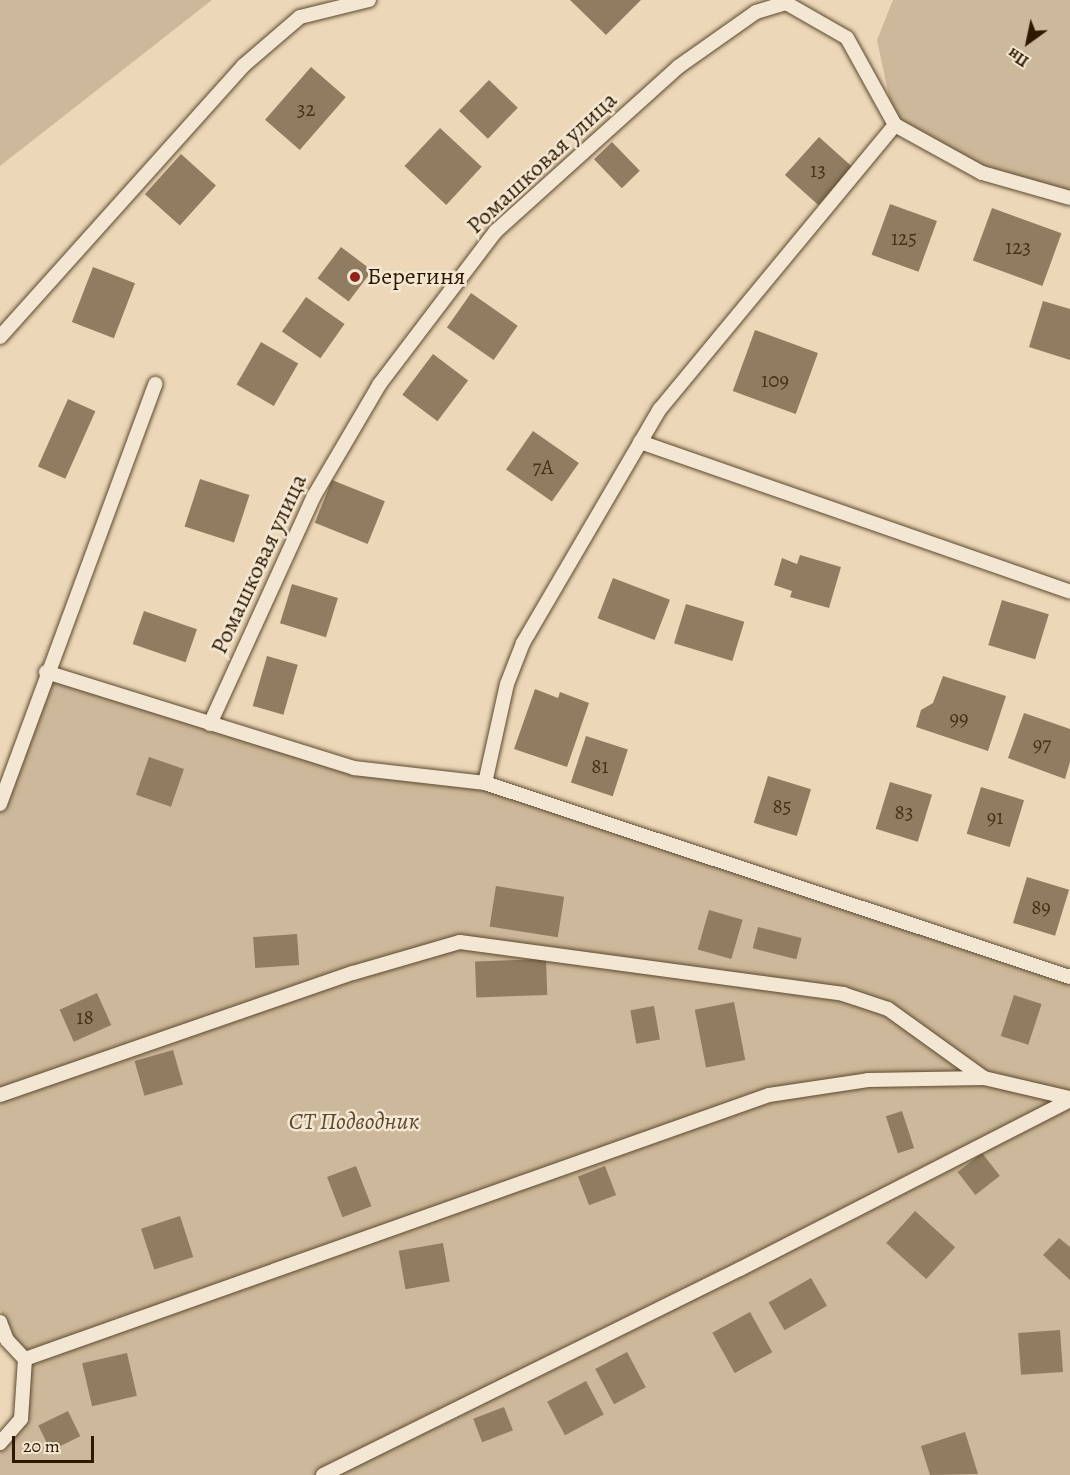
<!DOCTYPE html>
<meta charset="utf-8">
<style>
body{margin:0}
#map{position:relative;width:1070px;height:1475px;overflow:hidden;background:#ecd8b9;font-family:Alegreya,serif}
div>[style]{position:absolute}
[style*='--x']{left:calc(var(--x)*1px);top:calc(var(--y)*1px);width:calc(var(--w)*1px);rotate:calc(var(--a)*1deg)}
.green>*{inset:0;background:#ccb89a}
.building>*{inset:0;background:#907c60;transform-origin:0 0}
.roads{filter:drop-shadow(0 0 2px #5d492e) drop-shadow(0 0 2px #5d492e)}
.lane>*{height:14px;margin:-7px;padding:0 7px;transform-origin:7px;border-radius:7px;background:#f3e6d2}
.dots>*{width:16px;height:16px;translate:-50% -50%;box-sizing:border-box;border:3px solid #f3e6d2;border-radius:50%}
span{translate:-50% -50%;white-space:nowrap;text-align:center;line-height:1.15;-webkit-text-stroke:5px #f3e6d2;paint-order:stroke}
.number-label{font-size:21px;color:#463218}
.number-label span{-webkit-text-stroke-width:0}
.street-label{font-size:24px;color:#2d1900}
.poi-label{font-size:24px;color:#2d1900}
.left{translate:0 -50%;text-align:left}
.park-label{font-size:24px;color:#5d492e;font-style:italic}
.north{position:absolute;left:998px;top:12px;width:60px;height:60px;-webkit-text-stroke:4px #f3e6d2;paint-order:stroke;rotate:213deg;font-size:16px;font-weight:700;line-height:24px;text-align:center;color:#2d1900}
.north::after{content:'';display:block;margin:auto;width:21px;height:27px;background:#2d1900;clip-path:polygon(50% 0,100% 100%,50% 72%,0 100%)}
.scale{position:absolute;left:12px;top:1436px;width:82px;height:27px;box-sizing:border-box;border:3px solid #2d1900;border-top:0;padding-left:8px;font-size:18px;line-height:21px;white-space:nowrap;color:#2d1900;-webkit-text-stroke:4px #f3e6d2;paint-order:stroke}
</style>
<div id="map">
<div class="green">
<i style="clip-path:polygon(0 0,212px 0,0 166px)"></i>
<i style="clip-path:polygon(893px 0,1070px 0,1070px 198px,982px 173px,895px 125px,877px 40px)"></i>
<i style="clip-path:polygon(46px 672px,354px 768px,485px 783px,1070px 977px,1070px 1475px,0 1475px,0 1443px,21px 1419px,25px 1359px,0 1310px,0 804px)"></i>
</div>
<div class="building">
<i style="clip-path:polygon(570px 0,641px 0,606px 35px)"></i>
<i style="left:311px;top:67px;width:46px;height:70px;rotate:41deg"></i>
<i style="left:489px;top:80px;width:40px;height:43px;rotate:44deg"></i>
<i style="left:440px;top:128px;width:57px;height:52px;rotate:43deg"></i>
<i style="left:819px;top:137px;width:45px;height:51px;rotate:42deg"></i>
<i style="left:612px;top:142px;width:40px;height:25px;rotate:46deg"></i>
<i style="left:181px;top:154px;width:47px;height:54px;rotate:42deg"></i>
<i style="left:890px;top:204px;width:50px;height:54px;rotate:20deg"></i>
<i style="left:992px;top:208px;width:74px;height:56px;rotate:20deg"></i>
<i style="left:341px;top:247px;width:39px;height:39px;rotate:37deg"></i>
<i style="left:93px;top:267px;width:45px;height:59px;rotate:21deg"></i>
<i style="left:471px;top:293px;width:57px;height:42px;rotate:35deg"></i>
<i style="left:306px;top:297px;width:47px;height:42px;rotate:35deg"></i>
<i style="clip-path:polygon(1043px 301px,1070px 309px,1070px 360px,1029px 347px)"></i>
<i style="left:755px;top:330px;width:67px;height:65px;rotate:20deg"></i>
<i style="left:261px;top:342px;width:43px;height:49px;rotate:30deg"></i>
<i style="left:433px;top:354px;width:44px;height:51px;rotate:37deg"></i>
<i style="left:68px;top:399px;width:30px;height:74px;rotate:24deg"></i>
<i style="left:533px;top:431px;width:56px;height:47px;rotate:35deg"></i>
<i style="left:200px;top:479px;width:52px;height:50px;rotate:18deg"></i>
<i style="left:332px;top:480px;width:57px;height:46px;rotate:22deg"></i>
<i style="clip-path:polygon(800px 555px,841px 567px,829px 608px,790px 597px,792px 591px,774px 585px,782px 558px,797px 564px)"></i>
<i style="left:613px;top:578px;width:61px;height:43px;rotate:21deg"></i>
<i style="left:292px;top:584px;width:48px;height:41px;rotate:17deg"></i>
<i style="left:1002px;top:600px;width:49px;height:47px;rotate:17deg"></i>
<i style="left:686px;top:604px;width:61px;height:41px;rotate:17deg"></i>
<i style="left:144px;top:611px;width:56px;height:35px;rotate:19deg"></i>
<i style="left:267px;top:656px;width:32px;height:52px;rotate:16deg"></i>
<i style="clip-path:polygon(943px 676px,1006px 696px,988px 751px,916px 727px,921px 710px,933px 703px)"></i>
<i style="clip-path:polygon(535px 689px,558px 698px,560px 692px,589px 703px,567px 767px,514px 749px)"></i>
<i style="clip-path:polygon(1024px 713px,1070px 729px,1070px 762px,1065px 779px,1008px 758px)"></i>
<i style="left:586px;top:736px;width:44px;height:49px;rotate:18deg"></i>
<i style="left:149px;top:757px;width:37px;height:40px;rotate:19deg"></i>
<i style="left:768px;top:776px;width:45px;height:49px;rotate:17deg"></i>
<i style="left:890px;top:782px;width:44px;height:49px;rotate:17deg"></i>
<i style="left:981px;top:787px;width:45px;height:49px;rotate:17deg"></i>
<i style="left:1027px;top:877px;width:44px;height:48px;rotate:17deg"></i>
<i style="left:496px;top:886px;width:69px;height:41px;rotate:9deg"></i>
<i style="left:709px;top:910px;width:35px;height:41px;rotate:16deg"></i>
<i style="left:758px;top:927px;width:45px;height:22px;rotate:14deg"></i>
<i style="left:297px;top:934px;width:31px;height:44px;rotate:86deg"></i>
<i style="left:546px;top:959px;width:36px;height:71px;rotate:88deg"></i>
<i style="left:97px;top:993px;width:35px;height:41px;rotate:66deg"></i>
<i style="left:1014px;top:995px;width:29px;height:43px;rotate:18deg"></i>
<i style="left:734px;top:1002px;width:59px;height:40px;rotate:79deg"></i>
<i style="left:654px;top:1006px;width:34px;height:24px;rotate:80deg"></i>
<i style="left:173px;top:1050px;width:36px;height:40px;rotate:74deg"></i>
<i style="left:902px;top:1111px;width:39px;height:17px;rotate:72deg"></i>
<i style="left:982px;top:1153px;width:29px;height:31px;rotate:52deg"></i>
<i style="left:356px;top:1166px;width:43px;height:31px;rotate:69deg"></i>
<i style="left:605px;top:1166px;width:31px;height:29px;rotate:69deg"></i>
<i style="left:915px;top:1211px;width:54px;height:43px;rotate:42deg"></i>
<i style="left:180px;top:1216px;width:43px;height:41px;rotate:72deg"></i>
<i style="clip-path:polygon(1059px 1238px,1070px 1247px,1070px 1280px,1043px 1255px)"></i>
<i style="left:443px;top:1243px;width:39px;height:45px;rotate:80deg"></i>
<i style="left:811px;top:1278px;width:32px;height:49px;rotate:60deg"></i>
<i style="left:750px;top:1312px;width:46px;height:43px;rotate:61deg"></i>
<i style="left:1060px;top:1330px;width:42px;height:42px;rotate:86deg"></i>
<i style="left:627px;top:1352px;width:40px;height:36px;rotate:62deg"></i>
<i style="left:127px;top:1353px;width:44px;height:46px;rotate:77deg"></i>
<i style="left:586px;top:1381px;width:38px;height:44px;rotate:62deg"></i>
<i style="left:504px;top:1407px;width:25px;height:33px;rotate:69deg"></i>
<i style="left:68px;top:1411px;width:28px;height:33px;rotate:64deg"></i>
<i style="clip-path:polygon(965px 1432px,978px 1474px,930px 1475px,921px 1446px)"></i>
</div>
<div class="roads">
<div class="lane">
<i style="--x:0;--y:337;--w:364;--a:-48.1"></i>
<i style="--x:243;--y:66;--w:75;--a:-40.7"></i>
<i style="--x:300;--y:17;--w:71;--a:-13.8"></i>
<i style="--x:640;--y:442;--w:455;--a:19.2"></i>
<i style="--x:46;--y:672;--w:323;--a:17.3"></i>
<i style="--x:354;--y:768;--w:132;--a:6.5"></i>
<i style="--x:485;--y:783;--w:616;--a:18.35"></i>
<i style="--x:210;--y:724;--w:251;--a:-65.5"></i>
<i style="--x:314;--y:496;--w:129;--a:-59.6"></i>
<i style="--x:379;--y:385;--w:193;--a:-52.8"></i>
<i style="--x:496;--y:231;--w:245;--a:-42"></i>
<i style="--x:678;--y:67;--w:95;--a:-35.2"></i>
<i style="--x:756;--y:12;--w:31;--a:-17"></i>
<i style="--x:786;--y:3;--w:70;--a:29.8"></i>
<i style="--x:847;--y:38;--w:99;--a:61.1"></i>
<i style="--x:895;--y:125;--w:99;--a:28.9"></i>
<i style="--x:982;--y:173;--w:91;--a:15.9"></i>
<i style="--x:485;--y:783;--w:101;--a:-77.5"></i>
<i style="--x:507;--y:684;--w:44;--a:-68.7"></i>
<i style="--x:523;--y:643;--w:271;--a:-59.7"></i>
<i style="--x:660;--y:409;--w:369;--a:-50.4"></i>
<i style="--x:0;--y:804;--w:448;--a:-69.7"></i>
<i style="--x:0;--y:1095;--w:373;--a:-19.1"></i>
<i style="--x:353;--y:973;--w:111;--a:-16.2"></i>
<i style="--x:460;--y:942;--w:387;--a:7.7"></i>
<i style="--x:843;--y:994;--w:47;--a:18.4"></i>
<i style="--x:888;--y:1009;--w:118;--a:35.7"></i>
<i style="--x:0;--y:1322;--w:19;--a:69"></i>
<i style="--x:7;--y:1340;--w:26;--a:47"></i>
<i style="--x:25;--y:1359;--w:60;--a:93.8"></i>
<i style="--x:21;--y:1419;--w:32;--a:131"></i>
<i style="--x:25;--y:1359;--w:789;--a:-19.54"></i>
<i style="--x:769;--y:1095;--w:100;--a:-8.6"></i>
<i style="--x:868;--y:1080;--w:116;--a:-1"></i>
<i style="--x:984;--y:1078;--w:88;--a:13.1"></i>
<i style="--x:323;--y:1475;--w:465;--a:-26.3"></i>
<i style="--x:740;--y:1269;--w:371;--a:-27.1"></i>
</div>
</div>
<div class="dots">
<i style="left:355px;top:277px;background:#8f2418"></i>
</div>
<div class="number-label">
<span style="left:306px;top:109px">32</span>
<span style="left:818px;top:170px">13</span>
<span style="left:904px;top:238px">125</span>
<span style="left:1018px;top:247px">123</span>
<span style="left:775px;top:380px">109</span>
<span style="left:543px;top:467px">7А</span>
<span style="left:959px;top:718px">99</span>
<span style="left:1042px;top:744px">97</span>
<span style="left:600px;top:766px">81</span>
<span style="left:782px;top:806px">85</span>
<span style="left:904px;top:812px">83</span>
<span style="left:995px;top:817px">91</span>
<span style="left:1041px;top:907px">89</span>
<span style="left:85px;top:1017px">18</span>
</div>
<div class="street-label">
<span style="left:542px;top:163px;rotate:-43deg">Ромашковая улица</span>
<span style="left:259px;top:564px;rotate:-65deg">Ромашковая улица</span>
</div>
<div class="poi-label">
<span class="left" style="left:367px;top:277px">Берегиня</span>
</div>
<div class="park-label">
<span style="left:354px;top:1122px">СТ Подводник</span>
</div>
<div class="north">Пн</div>
<div class="scale">20 m</div>
</div>
